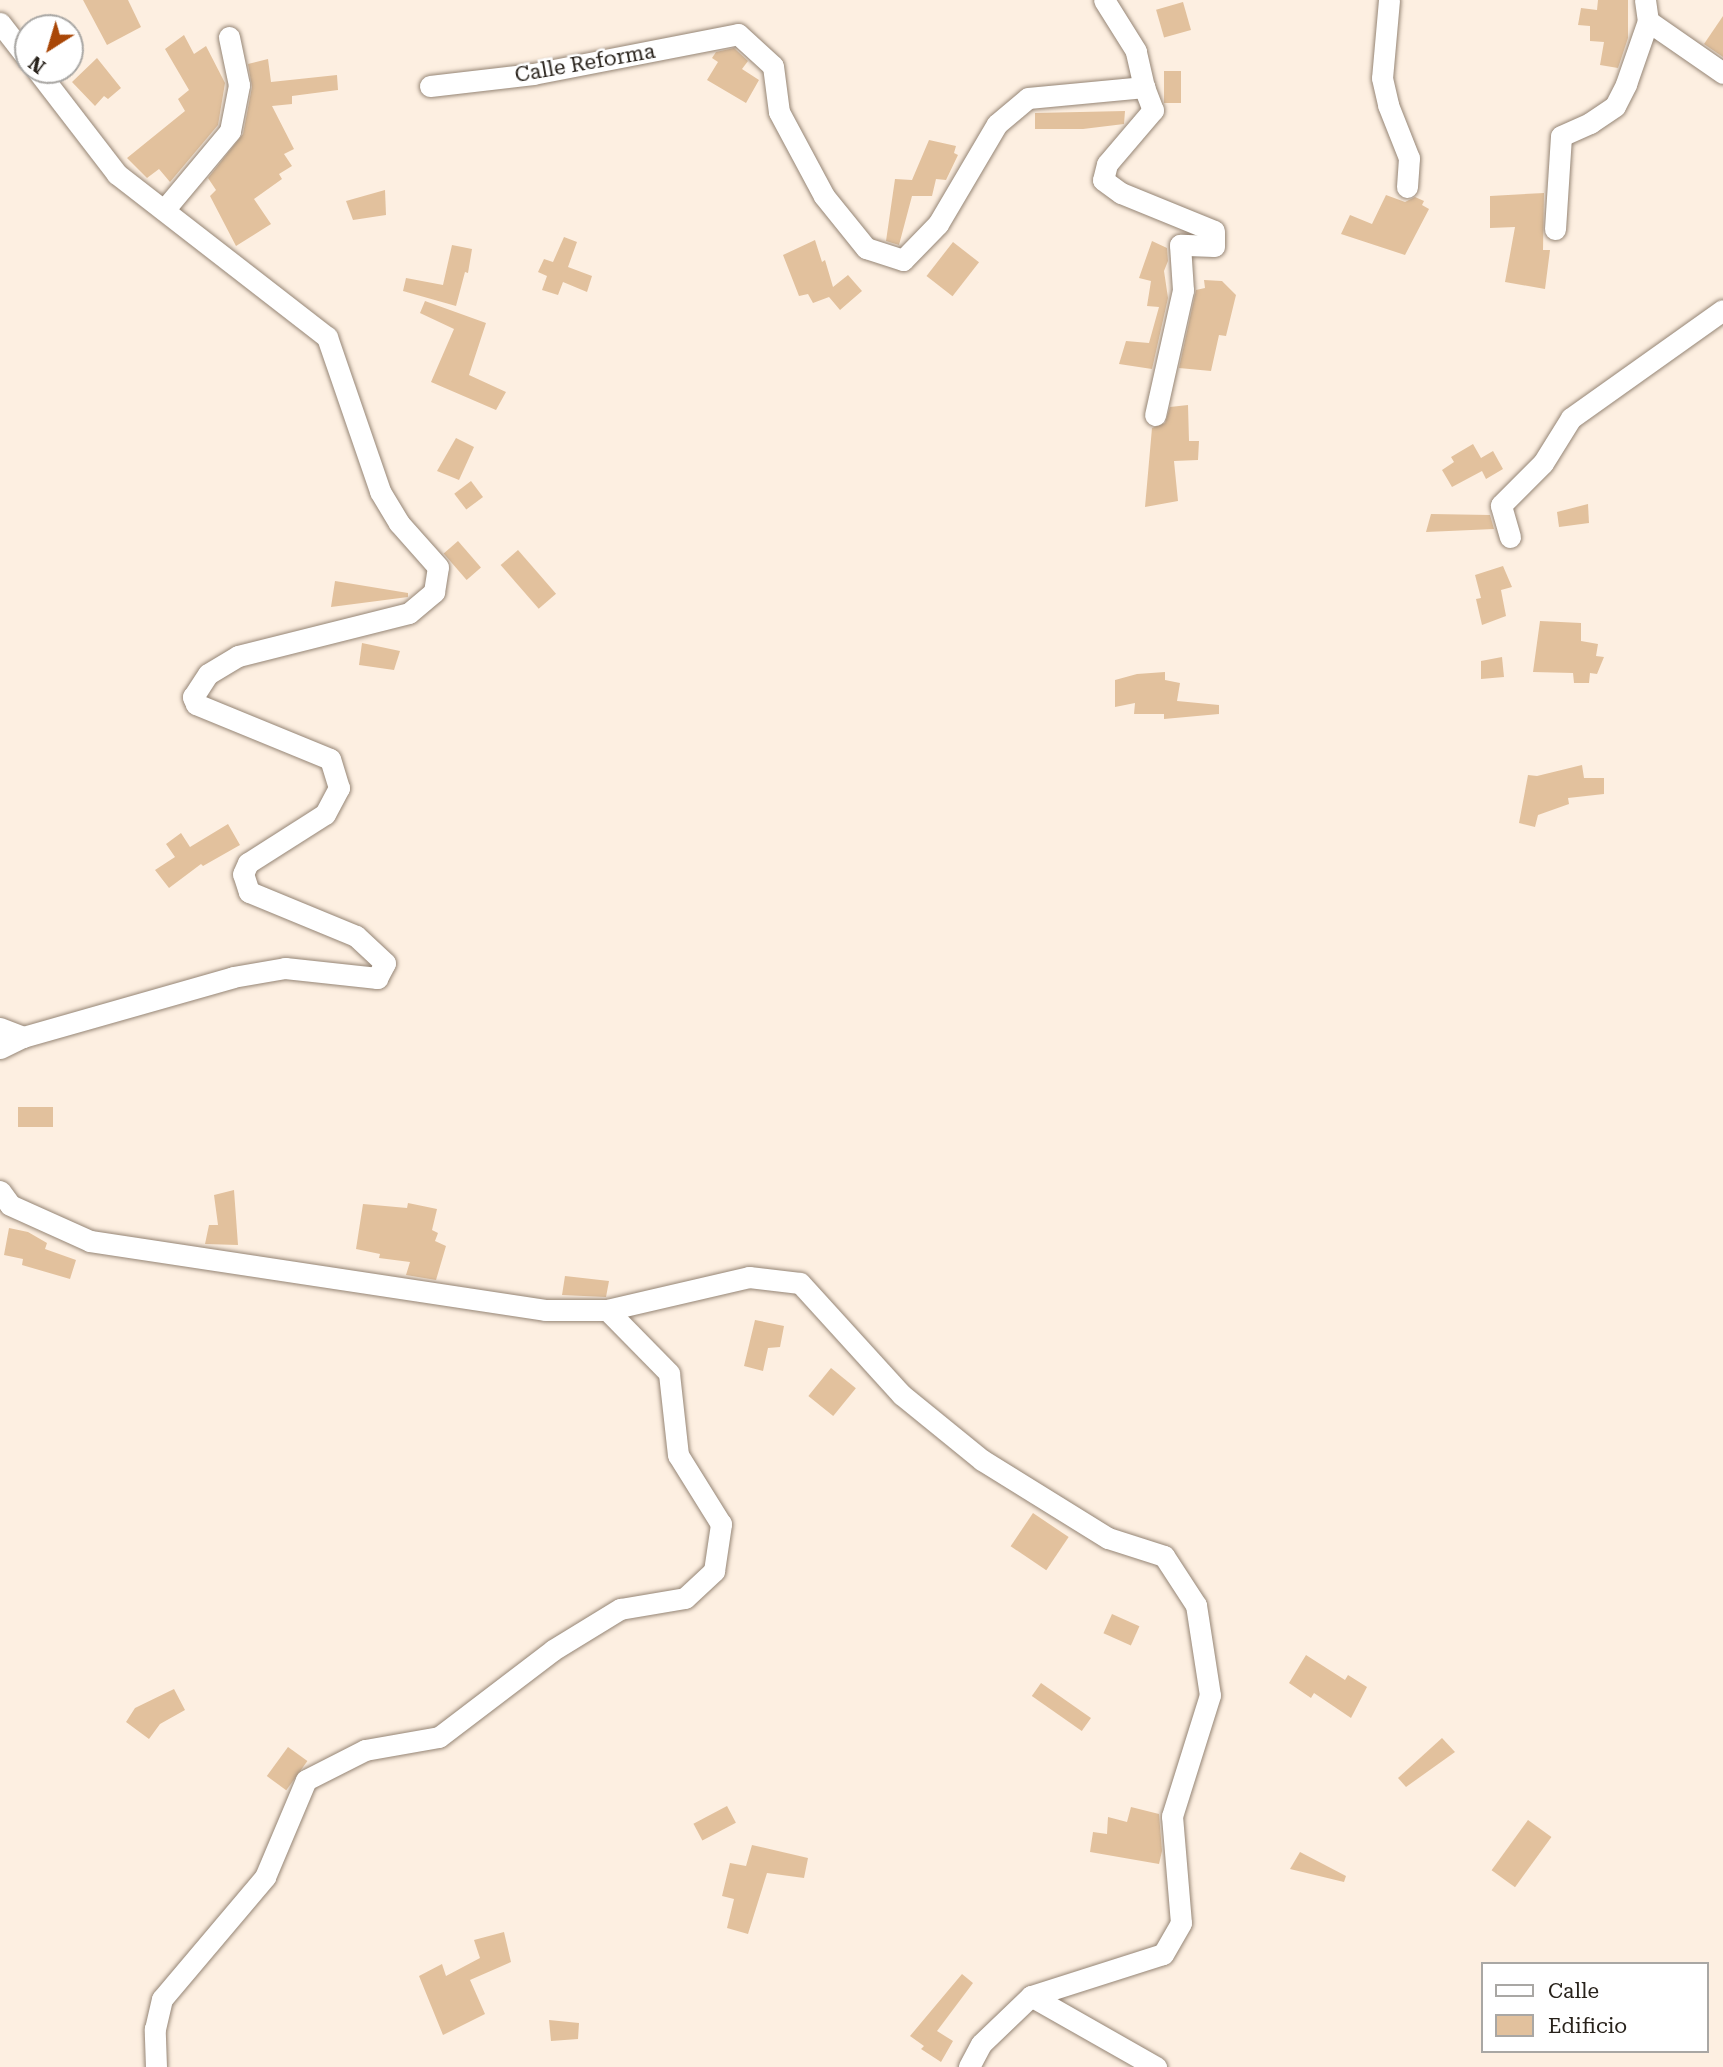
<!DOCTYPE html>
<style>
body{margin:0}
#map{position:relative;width:1723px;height:2067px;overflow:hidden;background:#fdefe1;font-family:"Roboto Serif",serif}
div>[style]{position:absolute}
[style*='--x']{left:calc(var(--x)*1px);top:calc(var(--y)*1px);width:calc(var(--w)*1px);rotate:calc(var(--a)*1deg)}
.building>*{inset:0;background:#e2c19d;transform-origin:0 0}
.roads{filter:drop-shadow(0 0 2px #958575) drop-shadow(0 0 2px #958575)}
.street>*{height:21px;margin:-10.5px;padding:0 10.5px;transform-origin:10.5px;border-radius:10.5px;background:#fff}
span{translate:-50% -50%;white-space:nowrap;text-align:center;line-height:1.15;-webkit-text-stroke:5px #fff;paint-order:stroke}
.street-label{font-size:21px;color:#28221b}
.legend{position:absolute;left:1481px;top:1962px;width:228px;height:91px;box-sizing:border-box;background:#fff;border:2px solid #a9a7a4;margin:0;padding:9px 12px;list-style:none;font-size:21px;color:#28221b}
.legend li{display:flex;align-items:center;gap:14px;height:35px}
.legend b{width:35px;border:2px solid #a9a7a4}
.north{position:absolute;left:14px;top:14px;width:70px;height:70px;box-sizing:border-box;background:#fff;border:2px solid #a9a7a4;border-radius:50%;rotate:217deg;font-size:19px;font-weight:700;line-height:28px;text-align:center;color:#28221b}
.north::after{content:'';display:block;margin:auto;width:24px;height:32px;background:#a94707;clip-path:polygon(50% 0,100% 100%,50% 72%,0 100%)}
</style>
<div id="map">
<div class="building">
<i style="clip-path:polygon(83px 0,128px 0,141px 27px,107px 45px)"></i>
<i style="clip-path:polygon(1598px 0,1628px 0,1628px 38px,1618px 68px,1600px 65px,1604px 42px,1590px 41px,1590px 26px,1578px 25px,1581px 8px,1597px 10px)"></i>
<i style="left:1183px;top:2px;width:29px;height:28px;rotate:74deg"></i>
<i style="clip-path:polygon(1723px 16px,1723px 57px,1704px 44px)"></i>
<i style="clip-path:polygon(184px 35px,194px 54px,206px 46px,225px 83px,218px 125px,170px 182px,159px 169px,147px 178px,127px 158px,185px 111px,178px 99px,189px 90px,165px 49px)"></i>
<i style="clip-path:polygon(734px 48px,748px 61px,742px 69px,759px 80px,746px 103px,707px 80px,718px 62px,712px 58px,716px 52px)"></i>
<i style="clip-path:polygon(97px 58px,121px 88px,108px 99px,104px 96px,95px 106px,72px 82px)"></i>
<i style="clip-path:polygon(268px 59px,271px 82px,337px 75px,338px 90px,292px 96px,292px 104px,272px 106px,294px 149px,284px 154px,292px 166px,279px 174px,282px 179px,254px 199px,271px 224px,236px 246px,210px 196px,216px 190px,208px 178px,243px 134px,252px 87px,248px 64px)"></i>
<i style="left:1164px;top:71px;width:17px;height:32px"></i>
<i style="clip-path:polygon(1125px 111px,1124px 124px,1083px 129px,1035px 129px,1035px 113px)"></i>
<i style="clip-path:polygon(929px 140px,956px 146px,954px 153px,958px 155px,946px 180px,936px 179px,932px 196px,912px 196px,899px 245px,886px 241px,895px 179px,912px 180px)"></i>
<i style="clip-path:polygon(385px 190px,386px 215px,353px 220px,346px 201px)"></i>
<i style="clip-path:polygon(1544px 193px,1543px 250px,1550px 250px,1545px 289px,1505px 282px,1515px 227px,1490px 228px,1490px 196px)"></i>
<i style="clip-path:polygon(1386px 195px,1405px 202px,1415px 197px,1424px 201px,1422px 205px,1429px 209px,1405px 255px,1341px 234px,1350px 215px,1372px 224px)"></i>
<i style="clip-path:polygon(564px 237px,577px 242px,568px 267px,592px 276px,587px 292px,563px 282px,558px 295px,542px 290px,547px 276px,538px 272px,544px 259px,553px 262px)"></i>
<i style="clip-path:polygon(815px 240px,822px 262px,825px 260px,833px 287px,848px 275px,862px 291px,840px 310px,829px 297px,813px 303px,808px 294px,799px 296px,783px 255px)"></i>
<i style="clip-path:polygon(1152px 241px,1167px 248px,1168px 261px,1164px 271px,1168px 298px,1152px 369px,1119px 364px,1126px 341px,1149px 343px,1159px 307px,1147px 306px,1151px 281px,1139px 278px)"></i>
<i style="left:953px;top:242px;width:33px;height:43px;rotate:38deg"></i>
<i style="clip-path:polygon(452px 245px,472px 249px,468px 273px,465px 272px,456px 306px,403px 291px,406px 278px,443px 285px)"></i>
<i style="clip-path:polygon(1204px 280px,1222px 281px,1236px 295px,1226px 336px,1219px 335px,1211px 371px,1179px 368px,1196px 290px,1205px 288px)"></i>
<i style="clip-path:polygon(425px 301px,486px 323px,469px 375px,506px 392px,496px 410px,431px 382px,454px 329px,420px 313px)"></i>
<i style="clip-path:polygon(1188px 405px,1189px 441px,1199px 441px,1198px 460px,1174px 461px,1178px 501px,1145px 507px,1152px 428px,1165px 423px,1170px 407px)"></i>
<i style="clip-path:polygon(456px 438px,474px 447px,459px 480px,437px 471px)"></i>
<i style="clip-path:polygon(1473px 444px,1481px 458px,1493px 451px,1503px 469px,1486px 479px,1482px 471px,1452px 487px,1442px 470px,1454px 462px,1451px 457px)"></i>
<i style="left:471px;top:481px;width:20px;height:21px;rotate:53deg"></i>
<i style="clip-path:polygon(1588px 504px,1589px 523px,1559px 527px,1557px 512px)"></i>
<i style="clip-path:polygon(1431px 514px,1490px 515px,1494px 529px,1426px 532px)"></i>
<i style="left:458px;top:541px;width:35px;height:19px;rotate:49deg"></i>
<i style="left:518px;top:550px;width:58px;height:23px;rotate:49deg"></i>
<i style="clip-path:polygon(1503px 566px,1512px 587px,1501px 590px,1506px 616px,1482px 625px,1476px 599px,1481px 598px,1475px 575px)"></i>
<i style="clip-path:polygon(335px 581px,408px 593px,408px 597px,331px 607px)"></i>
<i style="clip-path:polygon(1540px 621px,1581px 623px,1581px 641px,1598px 644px,1596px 656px,1604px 657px,1597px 674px,1590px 673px,1589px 683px,1574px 683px,1573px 673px,1533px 672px)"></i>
<i style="clip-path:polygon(362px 643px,400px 651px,394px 670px,359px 665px)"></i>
<i style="clip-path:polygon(1502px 657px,1504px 677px,1481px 679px,1481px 661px)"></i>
<i style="clip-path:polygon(1165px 672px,1165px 680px,1180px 683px,1177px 701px,1219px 705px,1219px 714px,1164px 719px,1164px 714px,1134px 714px,1135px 703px,1115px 707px,1115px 680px,1137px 674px)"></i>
<i style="clip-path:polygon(1582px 765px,1584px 778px,1604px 778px,1604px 794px,1568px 798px,1569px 804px,1538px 815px,1535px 827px,1519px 823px,1528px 775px,1537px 776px)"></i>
<i style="clip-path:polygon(228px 824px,240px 845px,203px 866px,201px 864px,169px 888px,155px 870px,175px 857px,166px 844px,181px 833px,190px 847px)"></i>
<i style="left:53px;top:1107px;width:20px;height:35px;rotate:90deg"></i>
<i style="clip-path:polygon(234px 1190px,238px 1245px,205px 1244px,209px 1225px,218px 1225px,214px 1195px)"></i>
<i style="clip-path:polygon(408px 1203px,437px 1209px,432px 1230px,438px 1233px,435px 1241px,446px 1246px,436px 1280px,406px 1275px,410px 1262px,379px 1258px,380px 1254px,356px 1249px,363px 1204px,407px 1208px)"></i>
<i style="clip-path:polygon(9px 1228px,28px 1232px,47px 1243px,45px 1249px,76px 1260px,70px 1279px,22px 1265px,23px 1259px,4px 1255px)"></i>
<i style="clip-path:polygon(565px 1276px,609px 1281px,606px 1297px,562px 1295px)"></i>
<i style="clip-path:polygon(755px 1320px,784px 1326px,780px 1347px,768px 1348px,763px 1371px,744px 1366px)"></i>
<i style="left:831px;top:1368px;width:32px;height:36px;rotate:39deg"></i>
<i style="left:1033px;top:1513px;width:43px;height:40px;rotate:34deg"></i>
<i style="left:1112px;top:1614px;width:30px;height:21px;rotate:24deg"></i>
<i style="clip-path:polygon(1306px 1655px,1345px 1680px,1348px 1675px,1367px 1687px,1351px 1718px,1314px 1693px,1311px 1698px,1289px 1683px)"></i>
<i style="left:1041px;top:1683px;width:61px;height:16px;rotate:35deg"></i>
<i style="clip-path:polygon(174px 1689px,185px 1710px,160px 1724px,149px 1739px,126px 1722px,135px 1708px)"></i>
<i style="clip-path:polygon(1442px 1738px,1455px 1752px,1406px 1787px,1398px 1778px)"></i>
<i style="left:288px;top:1747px;width:24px;height:36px;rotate:36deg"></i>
<i style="left:727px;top:1806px;width:19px;height:38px;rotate:62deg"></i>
<i style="clip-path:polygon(1131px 1807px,1159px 1814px,1162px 1851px,1159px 1864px,1090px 1852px,1093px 1832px,1107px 1834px,1108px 1817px,1127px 1822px)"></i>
<i style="left:1528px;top:1820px;width:29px;height:62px;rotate:36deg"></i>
<i style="clip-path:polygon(752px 1845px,808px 1858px,804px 1878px,767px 1873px,748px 1934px,727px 1928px,734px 1899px,722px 1896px,730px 1863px,746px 1866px)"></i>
<i style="clip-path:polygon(1300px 1852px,1346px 1876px,1344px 1882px,1290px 1869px)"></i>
<i style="clip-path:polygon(504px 1932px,511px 1962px,470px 1980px,485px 2014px,443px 2035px,419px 1976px,442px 1964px,446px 1976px,480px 1958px,474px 1940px)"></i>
<i style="clip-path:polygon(962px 1974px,973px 1983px,937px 2031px,953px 2041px,941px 2062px,921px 2049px,924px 2046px,910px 2036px)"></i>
<i style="clip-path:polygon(549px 2020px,579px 2023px,578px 2039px,551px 2041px)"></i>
</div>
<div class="roads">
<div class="street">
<i style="--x:1389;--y:0;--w:78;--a:95.1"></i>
<i style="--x:1382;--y:78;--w:28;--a:77"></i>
<i style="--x:1388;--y:105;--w:57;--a:68.4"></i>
<i style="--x:1409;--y:158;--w:29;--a:94"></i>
<i style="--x:1645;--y:0;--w:21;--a:82"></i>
<i style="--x:1648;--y:21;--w:91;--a:34.7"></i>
<i style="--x:0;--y:23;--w:46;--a:52.1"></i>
<i style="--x:430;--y:86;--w:104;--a:-6.6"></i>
<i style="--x:533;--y:74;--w:209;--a:-11"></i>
<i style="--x:738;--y:34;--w:47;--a:42.4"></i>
<i style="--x:773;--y:66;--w:46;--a:82.6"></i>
<i style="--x:779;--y:112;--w:95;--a:61.8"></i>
<i style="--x:824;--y:196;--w:67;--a:51.1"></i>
<i style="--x:866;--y:248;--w:39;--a:18"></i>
<i style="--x:903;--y:260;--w:50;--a:-45.8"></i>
<i style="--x:938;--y:224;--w:116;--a:-59.5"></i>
<i style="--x:997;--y:124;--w:40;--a:-40"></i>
<i style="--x:1028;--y:98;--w:117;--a:-5.4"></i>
<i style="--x:1144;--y:87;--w:37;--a:-103"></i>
<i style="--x:1136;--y:51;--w:60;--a:-122.1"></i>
<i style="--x:1144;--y:87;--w:25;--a:69"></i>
<i style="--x:1153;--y:110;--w:71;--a:130.4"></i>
<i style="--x:1107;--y:164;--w:16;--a:104"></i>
<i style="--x:1103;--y:180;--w:22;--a:36"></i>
<i style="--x:1121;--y:193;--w:100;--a:22.2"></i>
<i style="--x:1214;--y:231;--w:15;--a:90"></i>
<i style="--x:1214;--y:246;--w:34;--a:-178"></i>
<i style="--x:1180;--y:245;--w:45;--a:86.2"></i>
<i style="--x:1183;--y:290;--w:128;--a:102.6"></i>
<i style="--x:164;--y:210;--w:103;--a:-50.1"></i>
<i style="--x:230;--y:131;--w:47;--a:-78.9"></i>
<i style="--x:239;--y:85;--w:49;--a:-101.8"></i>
<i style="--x:1555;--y:229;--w:93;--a:-86.3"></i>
<i style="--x:1561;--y:136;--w:32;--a:-24"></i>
<i style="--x:1590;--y:123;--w:30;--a:-34"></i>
<i style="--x:1615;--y:106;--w:25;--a:-63"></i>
<i style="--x:1626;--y:84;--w:67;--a:-70.8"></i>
<i style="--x:1510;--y:537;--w:33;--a:-106"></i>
<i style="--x:1501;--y:505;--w:59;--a:-45"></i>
<i style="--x:1543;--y:463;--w:53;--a:-58.1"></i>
<i style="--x:1571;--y:418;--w:186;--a:-35.4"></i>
<i style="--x:0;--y:1028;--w:25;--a:21"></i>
<i style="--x:0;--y:1048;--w:25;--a:-26"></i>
<i style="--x:23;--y:1037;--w:218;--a:-15.9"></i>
<i style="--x:233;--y:977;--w:53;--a:-9.8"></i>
<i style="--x:285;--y:968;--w:93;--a:6.2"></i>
<i style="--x:377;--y:978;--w:17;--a:-62"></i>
<i style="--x:385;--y:963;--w:40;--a:-137"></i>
<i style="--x:356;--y:936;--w:116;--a:-157.6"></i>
<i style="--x:249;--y:892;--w:19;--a:-108"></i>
<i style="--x:243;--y:874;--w:12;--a:-66"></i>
<i style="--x:248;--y:863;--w:91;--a:-32.5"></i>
<i style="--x:325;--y:814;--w:30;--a:-62"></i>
<i style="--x:339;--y:788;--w:30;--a:-107"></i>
<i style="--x:330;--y:759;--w:145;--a:-157.7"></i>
<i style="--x:196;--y:704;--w:8;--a:-113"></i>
<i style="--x:193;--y:697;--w:27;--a:-57"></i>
<i style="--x:208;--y:674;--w:35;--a:-31"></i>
<i style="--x:238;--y:656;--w:176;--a:-14.1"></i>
<i style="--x:409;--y:613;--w:33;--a:-40"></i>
<i style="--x:434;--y:592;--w:25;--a:-81"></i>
<i style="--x:438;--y:567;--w:59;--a:-131.6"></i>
<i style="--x:399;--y:523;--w:37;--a:-121"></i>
<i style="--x:380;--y:491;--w:163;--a:-109"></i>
<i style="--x:327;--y:337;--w:266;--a:-142.2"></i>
<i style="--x:117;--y:174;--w:131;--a:-127.6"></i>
<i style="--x:0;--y:1191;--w:17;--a:54"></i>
<i style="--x:10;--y:1205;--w:88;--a:24.2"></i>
<i style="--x:90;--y:1241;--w:460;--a:8.6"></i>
<i style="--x:545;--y:1310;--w:62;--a:0"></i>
<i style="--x:607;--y:1310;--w:146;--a:-13.1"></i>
<i style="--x:749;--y:1277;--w:51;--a:6.7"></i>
<i style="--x:800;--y:1283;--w:151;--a:47.7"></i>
<i style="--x:902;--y:1395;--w:103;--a:39.1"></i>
<i style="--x:982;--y:1460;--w:148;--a:31.8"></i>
<i style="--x:1108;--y:1538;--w:59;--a:17.8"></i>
<i style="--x:1164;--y:1556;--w:59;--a:56.9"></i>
<i style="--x:1196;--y:1605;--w:91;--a:81.2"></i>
<i style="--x:1210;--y:1695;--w:127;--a:107.4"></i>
<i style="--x:1172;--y:1816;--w:107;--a:85.2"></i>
<i style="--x:1181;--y:1923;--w:36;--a:120"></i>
<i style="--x:1163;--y:1954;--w:139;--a:162.3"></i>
<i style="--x:1031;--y:1996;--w:69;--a:136.2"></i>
<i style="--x:981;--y:2044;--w:26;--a:118"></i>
<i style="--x:1031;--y:1996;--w:144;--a:29.6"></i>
<i style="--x:156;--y:2067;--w:38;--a:-92"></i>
<i style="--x:155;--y:2029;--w:31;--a:-77"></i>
<i style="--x:162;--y:1999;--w:160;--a:-49.8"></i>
<i style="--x:265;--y:1877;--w:105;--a:-67.1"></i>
<i style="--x:306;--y:1780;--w:66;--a:-27"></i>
<i style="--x:365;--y:1750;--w:75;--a:-10"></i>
<i style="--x:439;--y:1737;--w:143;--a:-37.3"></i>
<i style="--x:553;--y:1650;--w:79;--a:-31.5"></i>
<i style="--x:620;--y:1609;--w:66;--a:-9.6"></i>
<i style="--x:685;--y:1598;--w:40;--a:-43"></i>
<i style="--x:714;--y:1571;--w:48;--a:-81.5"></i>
<i style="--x:721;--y:1524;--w:81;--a:-121.9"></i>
<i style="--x:678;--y:1455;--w:82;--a:-96.3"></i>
<i style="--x:669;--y:1373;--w:88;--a:-134.5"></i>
</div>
</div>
<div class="street-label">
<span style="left:585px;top:63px;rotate:-10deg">Calle Reforma</span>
</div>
<ul class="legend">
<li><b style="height:9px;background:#fff"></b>Calle</li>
<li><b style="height:19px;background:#e2c19d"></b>Edificio</li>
</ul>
<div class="north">N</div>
</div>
